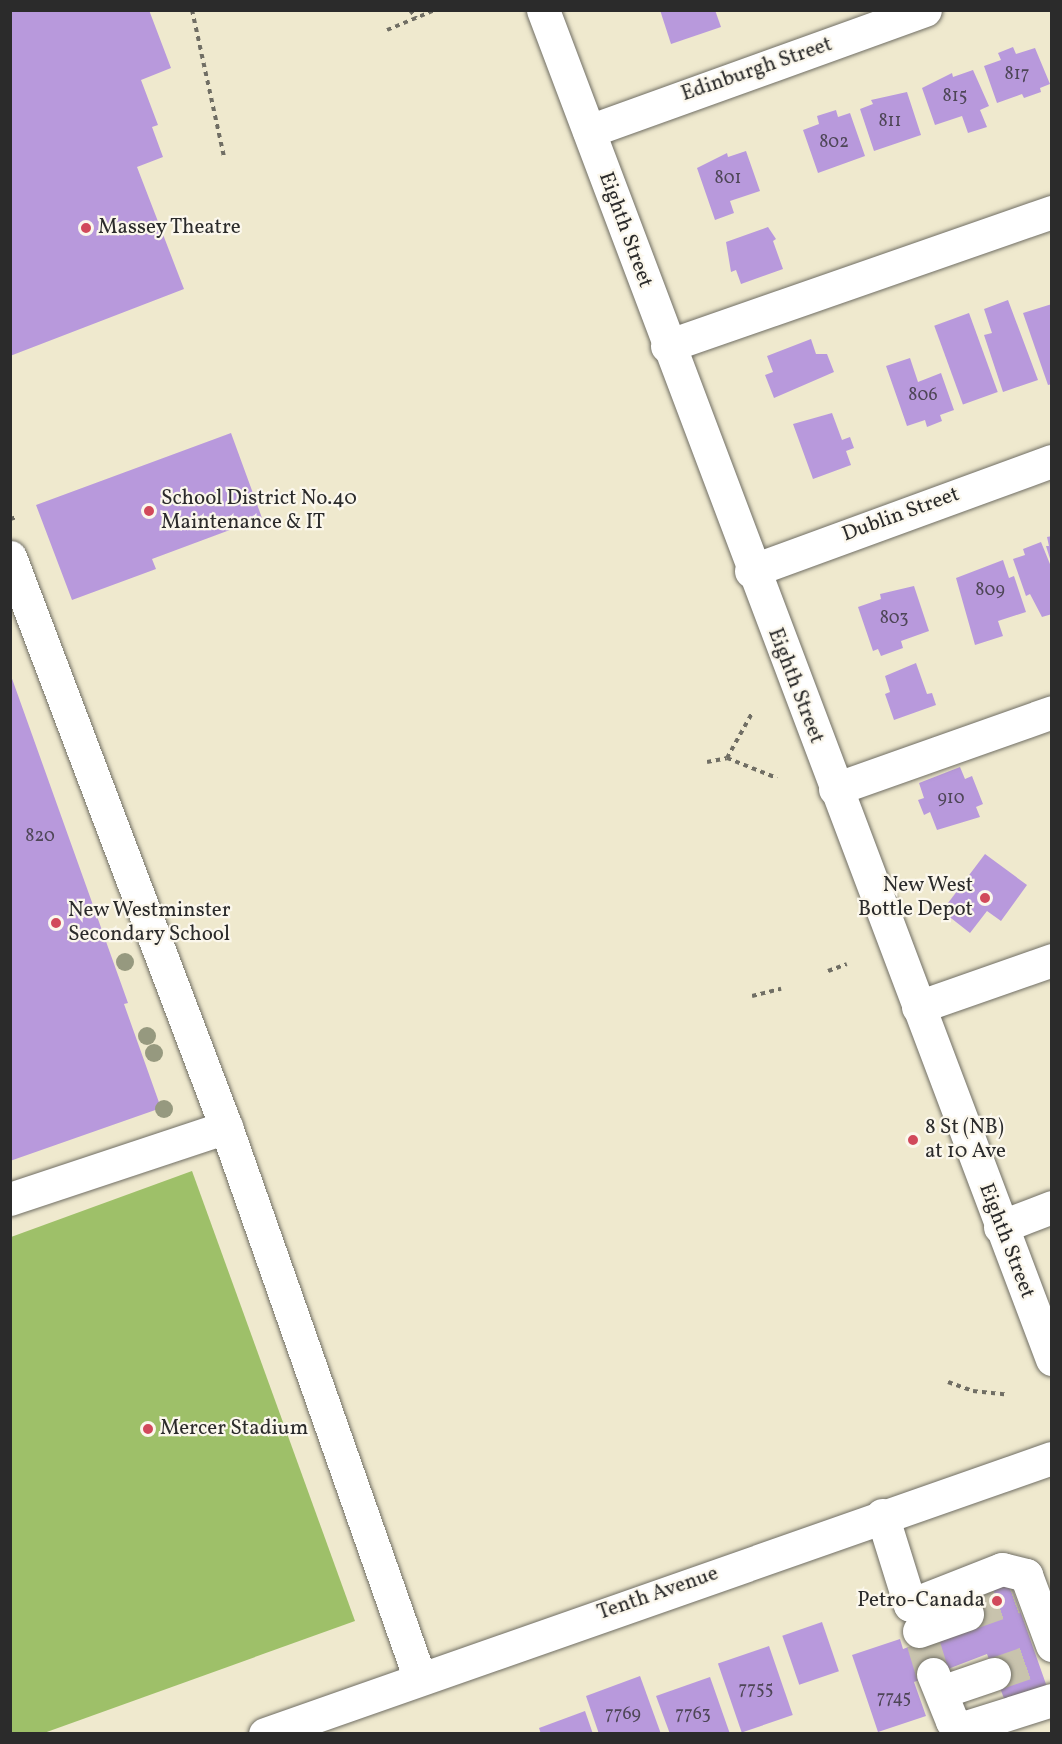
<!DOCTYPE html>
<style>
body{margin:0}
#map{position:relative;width:1062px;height:1744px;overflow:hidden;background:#efe9ce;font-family:Vollkorn,serif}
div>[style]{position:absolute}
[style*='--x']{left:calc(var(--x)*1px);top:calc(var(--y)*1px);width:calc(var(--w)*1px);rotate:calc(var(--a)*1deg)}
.green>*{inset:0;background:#9ec069}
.building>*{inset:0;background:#b899dc;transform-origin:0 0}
.minor-tunnel>*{height:33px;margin-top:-16.5px;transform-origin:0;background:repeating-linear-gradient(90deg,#c8c3ad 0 33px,transparent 0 49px)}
.path>*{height:4px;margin-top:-2px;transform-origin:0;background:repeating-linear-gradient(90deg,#706e64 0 4.5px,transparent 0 9px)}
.roads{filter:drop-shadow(0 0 2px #706e64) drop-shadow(0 0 2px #706e64)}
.minor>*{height:33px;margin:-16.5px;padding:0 16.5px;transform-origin:16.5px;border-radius:16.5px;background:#fff}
.major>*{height:33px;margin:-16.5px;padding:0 16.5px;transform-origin:16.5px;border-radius:16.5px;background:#fff}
.trees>*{width:18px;height:18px;margin:-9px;border-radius:50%;background:#96997f}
.dots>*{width:16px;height:16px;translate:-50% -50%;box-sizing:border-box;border:3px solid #fbf7ec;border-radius:50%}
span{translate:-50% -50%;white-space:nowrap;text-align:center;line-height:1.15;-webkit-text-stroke:4.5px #fbf7ec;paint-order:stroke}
.number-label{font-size:18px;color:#4e4657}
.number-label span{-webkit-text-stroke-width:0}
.street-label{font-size:21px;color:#2b2b2b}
.poi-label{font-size:21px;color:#2b2b2b}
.left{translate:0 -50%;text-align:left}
.right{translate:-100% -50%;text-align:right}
.frame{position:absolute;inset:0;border:12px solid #2b2b2b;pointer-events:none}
</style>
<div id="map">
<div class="green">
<i style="clip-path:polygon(192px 1171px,355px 1621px,44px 1733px,11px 1733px,11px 1237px)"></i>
</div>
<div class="building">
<i style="clip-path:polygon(10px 10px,149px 10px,171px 68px,141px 80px,158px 125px,152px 127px,163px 157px,137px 167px,184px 289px,10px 356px)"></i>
<i style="clip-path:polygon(660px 10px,715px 10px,721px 27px,671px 44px)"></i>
<i style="clip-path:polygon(1013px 47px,1016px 54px,1035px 48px,1050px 84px,1040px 88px,1041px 92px,1024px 98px,1022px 94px,997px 103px,984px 66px,1001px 60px,998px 53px)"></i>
<i style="clip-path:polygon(973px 70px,989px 106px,980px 110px,987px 127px,968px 133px,962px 116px,935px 125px,922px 88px,952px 73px,953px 77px)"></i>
<i style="clip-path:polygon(907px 92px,921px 135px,874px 151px,860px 109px,873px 104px,871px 100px)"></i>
<i style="clip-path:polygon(836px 110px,838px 117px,850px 113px,865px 156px,818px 173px,803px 130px,819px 124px,817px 116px)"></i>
<i style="clip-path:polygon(746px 151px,760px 191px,730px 201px,734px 213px,715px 220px,697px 168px,727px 153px,728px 157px)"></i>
<i style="clip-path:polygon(768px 227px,776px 239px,773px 241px,783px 269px,741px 284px,736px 270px,731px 272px,726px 242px)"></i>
<i style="clip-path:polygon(1008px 300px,1038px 380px,1003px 392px,984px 335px,992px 333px,984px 309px)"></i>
<i style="clip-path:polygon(1052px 304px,1052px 384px,1048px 385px,1023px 313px)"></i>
<i style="left:969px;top:313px;width:84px;height:37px;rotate:70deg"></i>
<i style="clip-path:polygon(811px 339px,816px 354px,827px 354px,834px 372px,774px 398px,765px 375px,773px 372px,767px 356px)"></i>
<i style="clip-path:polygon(910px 358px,918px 382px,941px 373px,954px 410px,940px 415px,942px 421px,927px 427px,925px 420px,907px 426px,886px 366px)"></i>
<i style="clip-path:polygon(832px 413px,842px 440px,850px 437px,854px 448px,846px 451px,851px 465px,813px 479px,793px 424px)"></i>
<i style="clip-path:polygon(231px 433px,262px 518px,152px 559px,156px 569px,72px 600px,36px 505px)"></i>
<i style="clip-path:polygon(1052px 536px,1052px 562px,1051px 562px,1046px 546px,1049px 546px,1047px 537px)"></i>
<i style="clip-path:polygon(1041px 542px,1052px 569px,1052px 614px,1042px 617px,1030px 594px,1026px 596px,1013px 559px,1025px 555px,1023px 549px)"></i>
<i style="clip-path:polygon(1003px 560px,1009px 578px,1014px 576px,1026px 612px,998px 621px,1003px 636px,975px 645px,956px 578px)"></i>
<i style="clip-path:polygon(914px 586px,929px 631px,901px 641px,903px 648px,881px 656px,878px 649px,873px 651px,858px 607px,881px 599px,880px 594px)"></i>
<i style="clip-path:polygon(916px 663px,927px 694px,932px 693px,936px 705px,894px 720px,885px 694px,890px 692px,885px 676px)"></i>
<i style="clip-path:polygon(10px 673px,128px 1003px,124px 1004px,161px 1108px,10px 1161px)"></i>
<i style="clip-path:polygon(960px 767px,965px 779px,972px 776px,983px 804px,976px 807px,980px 817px,937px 830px,930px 812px,924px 815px,918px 800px,924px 798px,919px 783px)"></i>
<i style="clip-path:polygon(985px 854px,1027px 885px,1001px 921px,987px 911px,970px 933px,942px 911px)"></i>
<i style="clip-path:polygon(1010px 1582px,1047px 1687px,1005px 1701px,987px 1654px,914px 1682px,926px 1716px,878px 1732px,852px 1655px,900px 1639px,903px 1649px,971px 1624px,962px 1599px)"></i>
<i style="left:822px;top:1622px;width:52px;height:42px;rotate:71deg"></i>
<i style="left:769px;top:1646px;width:73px;height:54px;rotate:71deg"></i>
<i style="clip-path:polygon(640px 1676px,661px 1734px,599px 1734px,586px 1696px)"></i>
<i style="clip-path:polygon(710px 1677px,730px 1734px,670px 1734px,656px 1696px)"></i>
<i style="clip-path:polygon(585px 1711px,593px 1734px,541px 1734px,539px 1728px)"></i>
</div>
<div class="minor-tunnel">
<i style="--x:967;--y:1614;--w:51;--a:-19.5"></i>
<i style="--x:923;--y:1642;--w:34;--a:73"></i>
<i style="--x:994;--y:1674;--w:46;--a:-19.2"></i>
</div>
<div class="path">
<i style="--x:192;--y:10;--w:150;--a:77.7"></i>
<i style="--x:410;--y:10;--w:10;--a:53"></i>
<i style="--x:387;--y:30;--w:52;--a:-22.6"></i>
<i style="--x:10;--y:519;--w:7;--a:-16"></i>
<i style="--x:727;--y:758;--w:54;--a:21.8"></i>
<i style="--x:707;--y:762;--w:20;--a:-11"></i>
<i style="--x:727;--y:758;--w:51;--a:-60.9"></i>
<i style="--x:828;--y:971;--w:20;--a:-20"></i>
<i style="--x:752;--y:996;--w:30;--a:-14"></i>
<i style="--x:948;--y:1382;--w:27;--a:20"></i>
<i style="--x:973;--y:1391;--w:36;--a:6"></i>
</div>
<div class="roads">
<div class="minor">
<i style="--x:543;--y:10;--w:1442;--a:69.33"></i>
<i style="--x:589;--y:131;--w:357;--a:-19.8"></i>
<i style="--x:667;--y:346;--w:408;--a:-19.2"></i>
<i style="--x:10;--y:557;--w:610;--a:69.25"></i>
<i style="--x:226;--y:1127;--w:585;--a:70.64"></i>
<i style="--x:751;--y:571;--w:320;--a:-20.1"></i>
<i style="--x:835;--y:789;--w:230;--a:-19.5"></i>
<i style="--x:918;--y:1007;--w:142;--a:-19.3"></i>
<i style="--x:10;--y:1199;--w:228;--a:-18.4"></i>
<i style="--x:1000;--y:1227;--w:56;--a:-21"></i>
<i style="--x:882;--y:1515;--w:94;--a:72.7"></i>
<i style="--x:910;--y:1605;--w:99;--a:-21.4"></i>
<i style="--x:1002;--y:1569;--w:25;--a:14"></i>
<i style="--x:1026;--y:1575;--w:75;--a:69.6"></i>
<i style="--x:919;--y:1631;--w:51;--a:-19.5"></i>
<i style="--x:933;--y:1674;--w:51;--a:68"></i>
<i style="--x:952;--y:1721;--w:13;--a:32"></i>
<i style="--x:963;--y:1728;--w:93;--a:-17.5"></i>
<i style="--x:941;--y:1692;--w:56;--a:-18.8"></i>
</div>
<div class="major">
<i style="--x:265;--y:1734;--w:834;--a:-19.33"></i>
</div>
</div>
<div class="trees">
<i style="left:125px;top:962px"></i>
<i style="left:147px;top:1036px"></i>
<i style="left:154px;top:1053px"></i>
<i style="left:164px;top:1109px"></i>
</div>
<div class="dots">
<i style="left:86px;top:228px;background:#d1495b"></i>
<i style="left:149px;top:511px;background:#d1495b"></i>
<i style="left:985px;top:898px;background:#d1495b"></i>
<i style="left:56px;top:923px;background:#d1495b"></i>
<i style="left:913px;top:1140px;background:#d1495b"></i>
<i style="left:148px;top:1429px;background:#d1495b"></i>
<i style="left:997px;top:1601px;background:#d1495b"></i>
</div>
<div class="number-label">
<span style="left:1017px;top:75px">817</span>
<span style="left:955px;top:97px">815</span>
<span style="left:890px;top:122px">811</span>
<span style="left:834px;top:143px">802</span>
<span style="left:728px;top:179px">801</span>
<span style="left:923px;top:396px">806</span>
<span style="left:990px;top:591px">809</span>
<span style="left:894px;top:619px">803</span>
<span style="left:951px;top:799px">910</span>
<span style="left:40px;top:837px">820</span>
<span style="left:756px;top:1690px">7755</span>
<span style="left:894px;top:1699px">7745</span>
<span style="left:623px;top:1715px">7769</span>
<span style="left:693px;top:1715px">7763</span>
</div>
<div class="street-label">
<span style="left:757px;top:70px;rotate:-19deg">Edinburgh Street</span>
<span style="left:625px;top:230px;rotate:70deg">Eighth Street</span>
<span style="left:901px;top:515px;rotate:-20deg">Dublin Street</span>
<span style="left:795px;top:686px;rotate:69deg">Eighth Street</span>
<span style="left:1006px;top:1241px;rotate:69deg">Eighth Street</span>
<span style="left:658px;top:1594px;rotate:-19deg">Tenth Avenue</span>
</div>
<div class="poi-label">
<span class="left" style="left:98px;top:228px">Massey Theatre</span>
<span class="left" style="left:161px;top:511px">School District No.40<br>Maintenance &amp; IT</span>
<span class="right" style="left:973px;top:898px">New West<br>Bottle Depot</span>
<span class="left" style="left:68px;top:923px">New Westminster<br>Secondary School</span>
<span class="left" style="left:925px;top:1140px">8 St (NB)<br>at 10 Ave</span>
<span class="left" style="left:160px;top:1429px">Mercer Stadium</span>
<span class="right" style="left:985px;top:1601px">Petro-Canada</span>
</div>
<div class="frame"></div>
</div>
